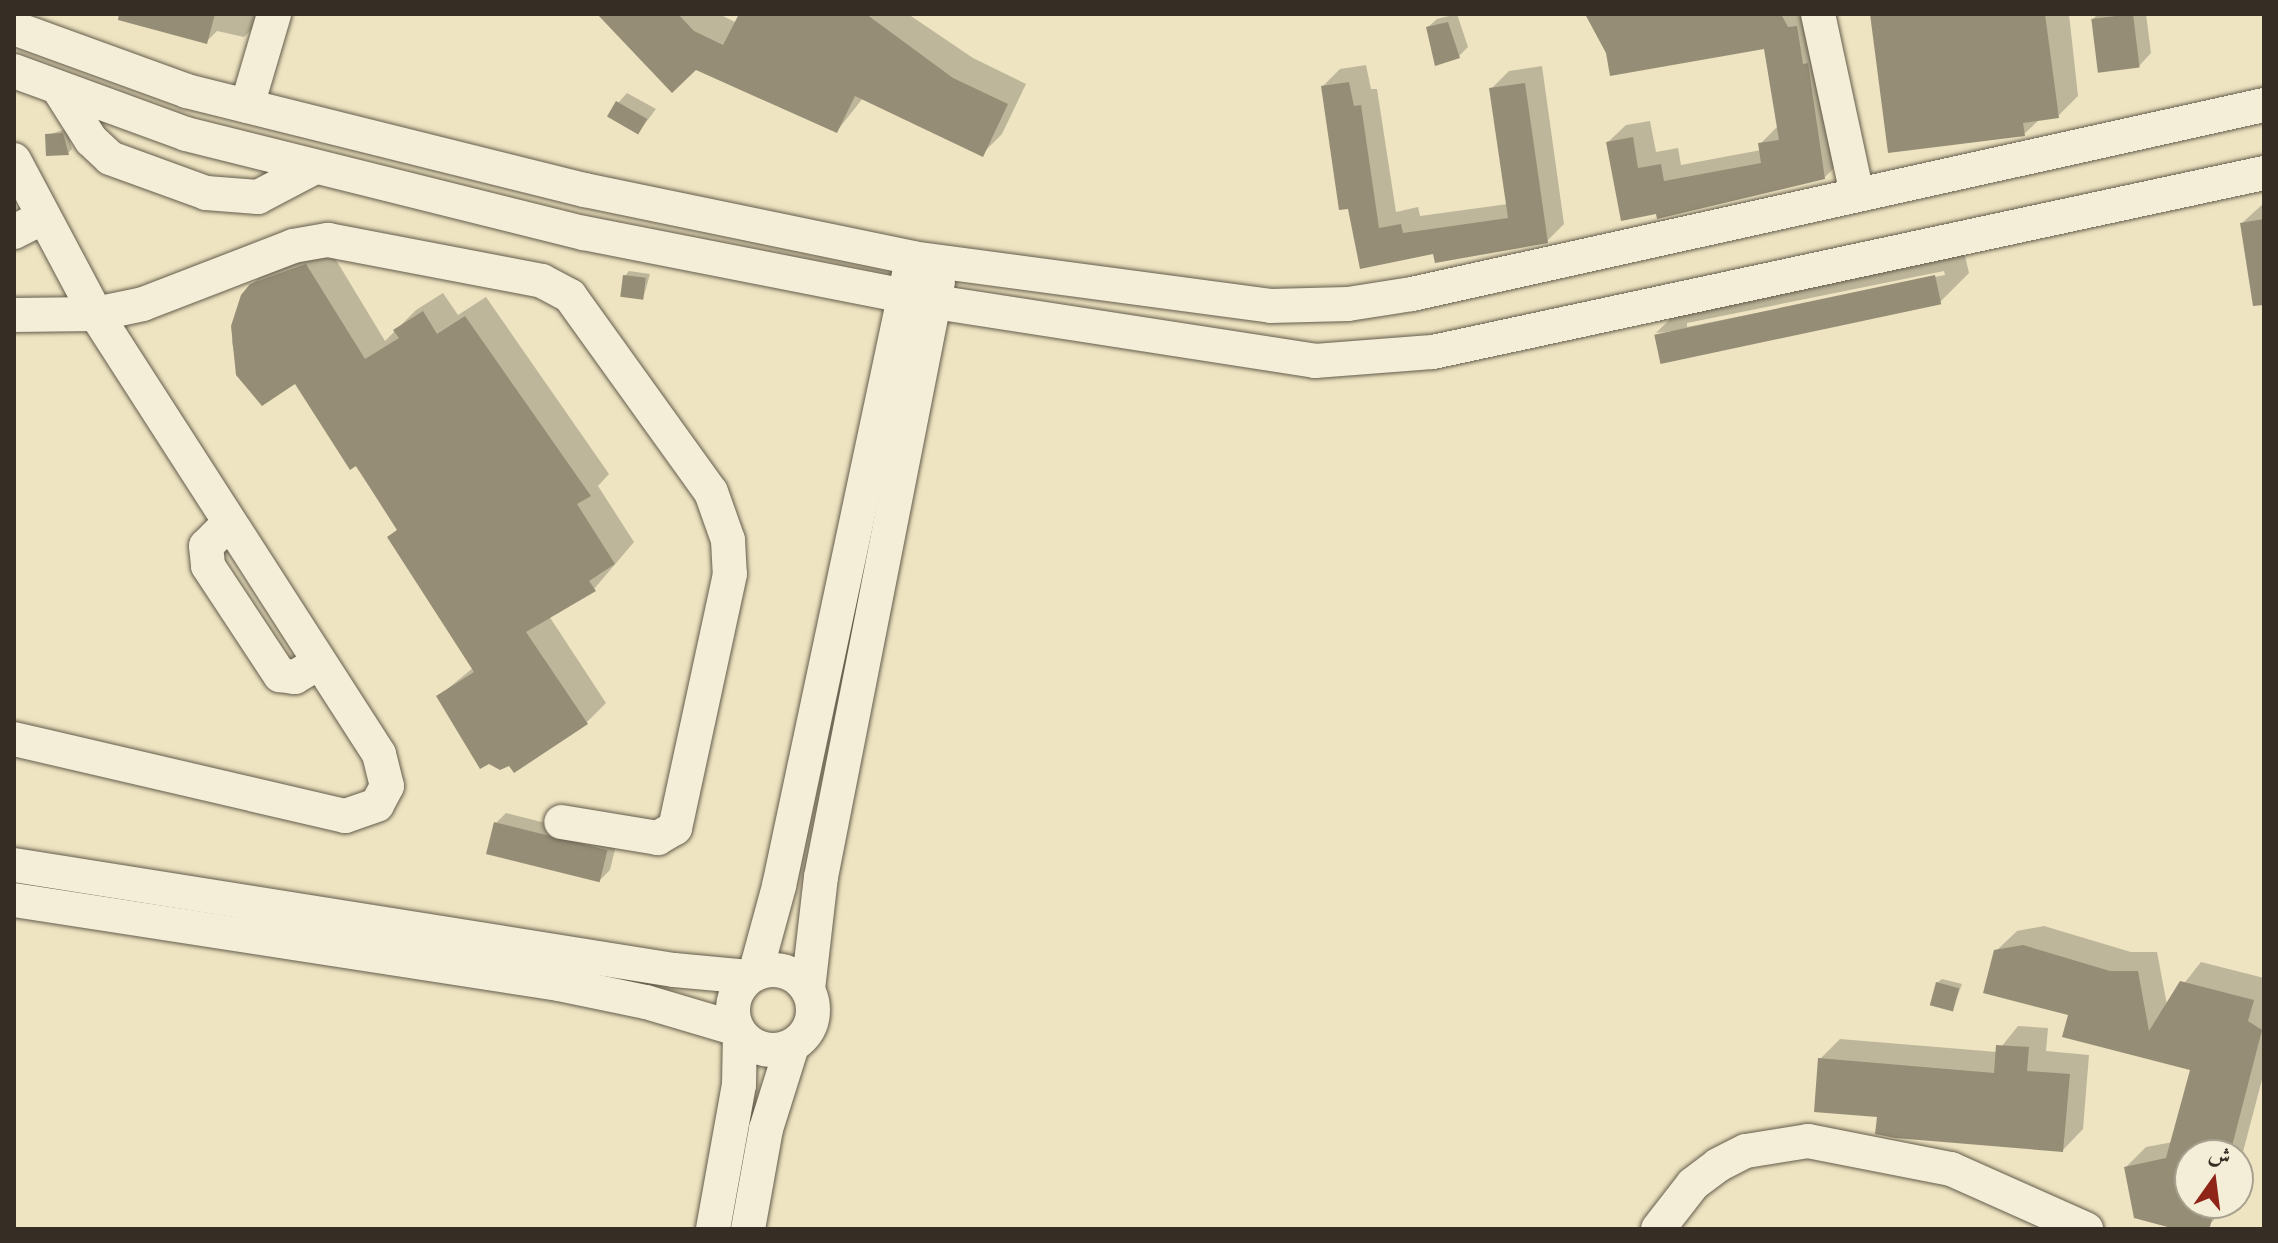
<!DOCTYPE html>
<meta charset="utf-8">
<style>
body{margin:0}
#map{position:relative;width:2278px;height:1243px;overflow:hidden;background:#eee4c1;font-family:"Sorts Mill Goudy",Amiri,serif}
div>[style]{position:absolute}
[style*='--x']{left:calc(var(--x)*1px);top:calc(var(--y)*1px);width:calc(var(--w)*1px);rotate:calc(var(--a)*1deg)}
.shadow>*{inset:0;background:#0003}
.building>*{inset:0;background:#968d76;transform-origin:0 0}
.roads{filter:drop-shadow(0 0 2px #645c4c) drop-shadow(0 0 2px #645c4c)}
.minor>*{height:34px;margin:-17px;padding:0 17px;transform-origin:17px;border-radius:17px;background:#f4edd7}
.minor>.ring{margin:-17px;padding:0;box-sizing:content-box;background:none;border:34px solid #f4edd7;border-radius:50%}
span{translate:-50% -50%;white-space:nowrap;text-align:center;line-height:1.15;-webkit-text-stroke:6px #f4edd7;paint-order:stroke}
.frame{position:absolute;inset:0;border:16px solid #362e25;pointer-events:none}
.north{position:absolute;left:2174px;top:1139px;width:80px;height:80px;box-sizing:border-box;background:#f4edd7;border:2px solid #a8a190;border-radius:50%;rotate:14deg;font-size:22px;font-weight:700;line-height:32px;text-align:center;color:#362e25}
.north::after{content:'';display:block;margin:auto;width:28px;height:36px;background:#8f2418;clip-path:polygon(50% 0,100% 100%,50% 72%,0 100%)}
</style>
<div id="map">
<div class="shadow">
<i style="clip-path:polygon(142px 14px,258px 14px,263px 18px,244px 37px,217px 31px,207px 41px)"></i>
<i style="clip-path:polygon(600px 14px,719px 14px,739px 24px,745px 14px,908px 14px,973px 58px,1026px 84px,1002px 134px,982px 154px,863px 98px,837px 131px)"></i>
<i style="clip-path:polygon(1457px 14px,1468px 47px,1459px 56px,1428px 27px,1437px 19px)"></i>
<i style="clip-path:polygon(1596px 14px,1815px 14px,1842px 160px,1824px 178px,1658px 217px,1608px 142px,1626px 125px,1650px 121px,1656px 152px,1678px 148px,1681px 165px,1761px 150px,1760px 144px,1778px 126px,1766px 47px)"></i>
<i style="clip-path:polygon(1872px 14px,2069px 14px,2078px 96px,2058px 116px,2040px 119px,2024px 134px)"></i>
<i style="clip-path:polygon(2098px 14px,2146px 14px,2151px 53px,2139px 66px,2093px 19px)"></i>
<i style="clip-path:polygon(1366px 65px,1371px 89px,1377px 89px,1396px 212px,1418px 207px,1420px 216px,1508px 204px,1492px 88px,1509px 71px,1542px 66px,1564px 224px,1547px 241px,1435px 252px,1362px 266px,1323px 86px,1340px 69px)"></i>
<i style="clip-path:polygon(627px 93px,656px 109px,638px 133px,618px 103px)"></i>
<i style="clip-path:polygon(67px 129px,72px 149px,68px 153px,47px 135px)"></i>
<i style="clip-path:polygon(2264px 203px,2264px 284px,2242px 223px)"></i>
<i style="clip-path:polygon(327px 245px,385px 341px,416px 310px,443px 293px,458px 315px,486px 297px,609px 474px,598px 486px,634px 542px,594px 589px,549px 616px,606px 703px,586px 723px,439px 696px,474px 667px,390px 537px,399px 528px,296px 381px,238px 374px,232px 342px,236px 311px,251px 285px,272px 265px)"></i>
<i style="clip-path:polygon(evenodd,1963px 247px,1969px 273px,1940px 302px,1656px 333px,1685px 304px,1963px 247px,1944px 271px,1945px 275px,1687px 327px,1687px 323px,1944px 271px)"></i>
<i style="clip-path:polygon(629px 271px,650px 274px,643px 299px,625px 276px)"></i>
<i style="clip-path:polygon(506px 813px,617px 841px,610px 870px,600px 880px,496px 823px)"></i>
<i style="clip-path:polygon(2044px 926px,2131px 952px,2157px 952px,2167px 1005px,2201px 962px,2264px 978px,2264px 1072px,2238px 1171px,2238px 1155px,2190px 1155px,2190px 1203px,2230px 1203px,2209px 1225px,2183px 1229px,2136px 1217px,2126px 1167px,2146px 1147px,2173px 1142px,2192px 1069px,2070px 1014px,1996px 951px,2017px 931px)"></i>
<i style="clip-path:polygon(1942px 979px,1962px 984px,1953px 1008px,1937px 983px)"></i>
<i style="clip-path:polygon(2018px 1026px,2048px 1028px,2046px 1051px,2089px 1055px,2083px 1129px,2063px 1150px,1879px 1115px,1820px 1059px,1840px 1039px,1997px 1052px)"></i>
</div>
<div class="building">
<i style="clip-path:polygon(119px 14px,215px 14px,207px 44px,118px 20px)"></i>
<i style="clip-path:polygon(597px 14px,678px 14px,694px 31px,723px 45px,739px 14px,866px 14px,953px 78px,1008px 104px,983px 157px,855px 96px,837px 133px,696px 70px,672px 93px)"></i>
<i style="clip-path:polygon(1585px 14px,1781px 14px,1788px 27px,1797px 26px,1803px 64px,1808px 63px,1825px 179px,1657px 219px,1656px 214px,1621px 221px,1606px 142px,1633px 137px,1638px 168px,1661px 164px,1664px 181px,1761px 163px,1758px 143px,1779px 140px,1764px 49px,1610px 76px,1606px 53px)"></i>
<i style="clip-path:polygon(1870px 14px,2045px 14px,2059px 118px,2023px 123px,2025px 136px,1888px 153px)"></i>
<i style="left:2133px;top:14px;width:54px;height:42px;rotate:83deg"></i>
<i style="clip-path:polygon(1448px 22px,1460px 58px,1435px 66px,1426px 27px)"></i>
<i style="clip-path:polygon(1349px 82px,1354px 106px,1361px 105px,1379px 228px,1401px 224px,1403px 233px,1508px 218px,1489px 88px,1525px 83px,1548px 243px,1435px 263px,1433px 254px,1360px 269px,1348px 209px,1339px 210px,1321px 86px)"></i>
<i style="left:616px;top:101px;width:36px;height:18px;rotate:30deg"></i>
<i style="clip-path:polygon(63px 133px,69px 155px,46px 156px,45px 134px)"></i>
<i style="clip-path:polygon(2264px 219px,2264px 305px,2253px 306px,2240px 223px)"></i>
<i style="clip-path:polygon(306px 264px,365px 359px,399px 338px,393px 330px,423px 311px,437px 334px,465px 316px,591px 496px,577px 504px,615px 564px,589px 581px,596px 591px,526px 632px,588px 724px,514px 773px,509px 766px,500px 770px,489px 764px,480px 769px,436px 696px,474px 672px,387px 537px,397px 530px,356px 466px,350px 470px,295px 384px,262px 406px,236px 375px,231px 326px,241px 295px,250px 284px)"></i>
<i style="left:623px;top:275px;width:23px;height:22px;rotate:7deg"></i>
<i style="left:1935px;top:275px;width:30px;height:287px;rotate:78deg"></i>
<i style="left:494px;top:822px;width:117px;height:33px;rotate:14deg"></i>
<i style="clip-path:polygon(2023px 945px,2110px 971px,2138px 971px,2149px 1031px,2180px 981px,2254px 1000px,2248px 1021px,2262px 1030px,2230px 1154px,2190px 1155px,2190px 1203px,2216px 1203px,2210px 1227px,2175px 1229px,2134px 1218px,2124px 1167px,2166px 1158px,2190px 1070px,2062px 1037px,2068px 1015px,1983px 993px,1994px 950px)"></i>
<i style="left:1936px;top:982px;width:24px;height:24px;rotate:15deg"></i>
<i style="clip-path:polygon(1996px 1045px,2029px 1047px,2027px 1071px,2070px 1074px,2063px 1152px,1895px 1138px,1875px 1134px,1877px 1117px,1814px 1112px,1818px 1058px,1994px 1073px)"></i>
</div>
<div class="roads">
<div class="minor">
<i style="--x:1818;--y:14;--w:185;--a:77.8"></i>
<i style="--x:14;--y:28;--w:184;--a:20"></i>
<i style="--x:187;--y:91;--w:410;--a:14"></i>
<i style="--x:585;--y:190;--w:334;--a:11.7"></i>
<i style="--x:912;--y:258;--w:361;--a:7.6"></i>
<i style="--x:1270;--y:306;--w:78;--a:-1.5"></i>
<i style="--x:1348;--y:304;--w:65;--a:-8.9"></i>
<i style="--x:1412;--y:294;--w:873;--a:-12.51"></i>
<i style="--x:14;--y:71;--w:183;--a:20.1"></i>
<i style="--x:186;--y:134;--w:410;--a:14"></i>
<i style="--x:584;--y:233;--w:358;--a:11.1"></i>
<i style="--x:935;--y:302;--w:385;--a:8.8"></i>
<i style="--x:1315;--y:361;--w:118;--a:-4.4"></i>
<i style="--x:1433;--y:352;--w:850;--a:-12.16"></i>
<i style="--x:60;--y:91;--w:58;--a:57.7"></i>
<i style="--x:91;--y:140;--w:26;--a:43"></i>
<i style="--x:110;--y:158;--w:102;--a:20"></i>
<i style="--x:206;--y:193;--w:52;--a:4.4"></i>
<i style="--x:258;--y:197;--w:64;--a:-27.8"></i>
<i style="--x:247;--y:106;--w:96;--a:-73.6"></i>
<i style="--x:14;--y:160;--w:174;--a:62"></i>
<i style="--x:96;--y:314;--w:523;--a:57.25"></i>
<i style="--x:379;--y:754;--w:33;--a:76"></i>
<i style="--x:387;--y:786;--w:21;--a:118"></i>
<i style="--x:377;--y:805;--w:34;--a:161"></i>
<i style="--x:345;--y:816;--w:340;--a:-166.9"></i>
<i style="--x:14;--y:232;--w:33;--a:-27"></i>
<i style="--x:14;--y:315;--w:82;--a:-0.7"></i>
<i style="--x:96;--y:314;--w:48;--a:-12"></i>
<i style="--x:143;--y:304;--w:161;--a:-21.1"></i>
<i style="--x:293;--y:246;--w:36;--a:-10"></i>
<i style="--x:328;--y:240;--w:218;--a:10.8"></i>
<i style="--x:542;--y:281;--w:32;--a:28"></i>
<i style="--x:570;--y:296;--w:241;--a:54.3"></i>
<i style="--x:711;--y:492;--w:51;--a:70.5"></i>
<i style="--x:728;--y:540;--w:34;--a:87"></i>
<i style="--x:730;--y:574;--w:260;--a:102.2"></i>
<i style="--x:675;--y:828;--w:20;--a:150"></i>
<i style="--x:658;--y:838;--w:98;--a:-170.6"></i>
<i style="--x:228;--y:524;--w:31;--a:135"></i>
<i style="--x:206;--y:546;--w:20;--a:84"></i>
<i style="--x:208;--y:566;--w:131;--a:56.6"></i>
<i style="--x:280;--y:675;--w:15;--a:8"></i>
<i style="--x:295;--y:677;--w:27;--a:-31"></i>
<i style="--x:14;--y:865;--w:668;--a:9.04"></i>
<i style="--x:674;--y:970;--w:75;--a:5.3"></i>
<i style="--x:14;--y:900;--w:551;--a:8.76"></i>
<i style="--x:559;--y:984;--w:89;--a:11.7"></i>
<i style="--x:646;--y:1002;--w:95;--a:16.5"></i>
<i class="ring" style="left:733px;top:970px;width:46px;height:46px"></i>
<i style="--x:755;--y:974;--w:91;--a:-74.7"></i>
<i style="--x:779;--y:886;--w:626;--a:-78.01"></i>
<i style="--x:808;--y:989;--w:113;--a:-83.4"></i>
<i style="--x:821;--y:877;--w:606;--a:-78.88"></i>
<i style="--x:713;--y:1229;--w:146;--a:-79.8"></i>
<i style="--x:739;--y:1085;--w:50;--a:-88.9"></i>
<i style="--x:748;--y:1229;--w:102;--a:-79.8"></i>
<i style="--x:766;--y:1129;--w:87;--a:-72.6"></i>
<i style="--x:1658;--y:1229;--w:57;--a:-52.1"></i>
<i style="--x:1693;--y:1184;--w:31;--a:-37"></i>
<i style="--x:1718;--y:1165;--w:31;--a:-27"></i>
<i style="--x:1746;--y:1151;--w:63;--a:-9.2"></i>
<i style="--x:1808;--y:1141;--w:146;--a:11.1"></i>
<i style="--x:1951;--y:1169;--w:148;--a:24"></i>
</div>
</div>
<div class="frame"></div>
<div class="north">ش</div>
</div>
